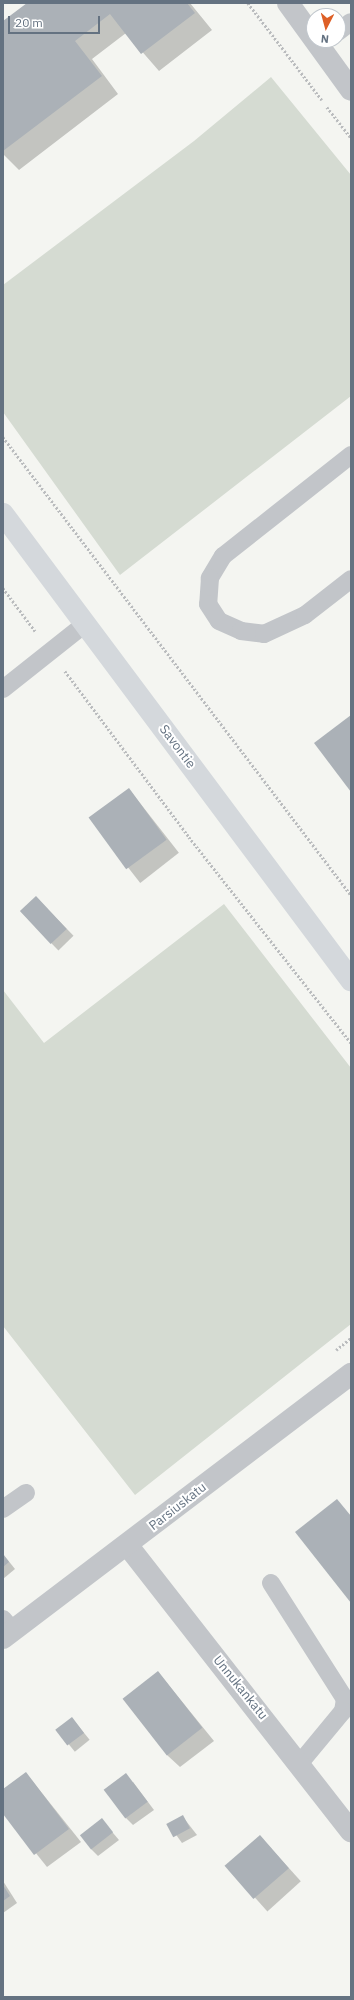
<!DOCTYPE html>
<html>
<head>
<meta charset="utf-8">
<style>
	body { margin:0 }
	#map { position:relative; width:354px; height:2000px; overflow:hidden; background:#f4f5f1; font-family:"IBM Plex Sans",sans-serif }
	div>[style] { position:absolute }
	.green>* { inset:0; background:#d5dbd2 }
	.shadow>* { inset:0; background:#0003; transform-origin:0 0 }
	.building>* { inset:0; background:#abb1b7; transform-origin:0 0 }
	.path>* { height:2.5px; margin-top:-1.25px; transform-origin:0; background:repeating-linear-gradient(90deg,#babcbe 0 2px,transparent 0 4px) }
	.lane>* { height:18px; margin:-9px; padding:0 9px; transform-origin:9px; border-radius:9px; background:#c2c5c9 }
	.street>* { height:22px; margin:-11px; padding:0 11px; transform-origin:11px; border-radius:11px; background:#c2c5c9 }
	.secondary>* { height:22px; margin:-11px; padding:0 11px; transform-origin:11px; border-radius:11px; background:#d4d8dc }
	span { translate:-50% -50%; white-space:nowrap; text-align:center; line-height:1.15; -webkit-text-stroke:4px #fff; paint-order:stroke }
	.street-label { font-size:13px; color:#647281 }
	.frame { position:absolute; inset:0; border:4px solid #647281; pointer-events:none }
	.north { position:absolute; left:306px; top:8px; width:40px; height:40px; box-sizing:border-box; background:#fff; border:1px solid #c1c7cd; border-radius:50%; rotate:186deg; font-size:11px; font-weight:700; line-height:16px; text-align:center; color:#647281 }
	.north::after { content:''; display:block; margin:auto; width:14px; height:18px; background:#de6027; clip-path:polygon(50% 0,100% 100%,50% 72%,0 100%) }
	.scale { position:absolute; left:8px; top:16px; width:92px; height:18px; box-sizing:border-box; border:2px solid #647281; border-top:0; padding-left:5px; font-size:12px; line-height:14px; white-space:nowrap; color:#647281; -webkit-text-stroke:3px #fff; paint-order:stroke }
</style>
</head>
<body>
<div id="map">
	<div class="green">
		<i style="clip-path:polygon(271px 77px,351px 175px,351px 396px,120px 575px,3px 412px,3px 285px,194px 141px)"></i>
		<i style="clip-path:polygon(224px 904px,351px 1068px,351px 1324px,135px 1495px,3px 1326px,3px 990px,44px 1043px)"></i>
	</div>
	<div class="shadow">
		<i style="clip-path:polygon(28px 3px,190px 3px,212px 30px,159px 71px,126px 33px,92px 59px,118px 94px,19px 170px,3px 154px,3px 22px)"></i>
		<i style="left:129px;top:789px;width:81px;height:49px;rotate:52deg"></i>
		<i style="left:36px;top:897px;width:54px;height:21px;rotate:46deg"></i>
		<i style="clip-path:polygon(3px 1554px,15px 1569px,3px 1579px)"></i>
		<i style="clip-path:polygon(158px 1672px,214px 1741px,180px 1767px,167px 1755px)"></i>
		<i style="left:72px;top:1718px;width:28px;height:19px;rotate:51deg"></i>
		<i style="clip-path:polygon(26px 1773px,81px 1842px,47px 1867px,3px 1812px,3px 1790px)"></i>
		<i style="clip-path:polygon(133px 1782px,154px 1810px,133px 1825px,126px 1818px)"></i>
		<i style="clip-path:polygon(183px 1817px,197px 1835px,182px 1843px,169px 1825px)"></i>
		<i style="clip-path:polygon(102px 1820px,119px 1840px,98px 1856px,91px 1849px)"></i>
		<i style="left:260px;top:1836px;width:61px;height:45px;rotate:48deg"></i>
		<i style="clip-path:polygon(3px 1881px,17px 1903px,3px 1913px)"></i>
	</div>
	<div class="building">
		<i style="clip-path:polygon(27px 3px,187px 3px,195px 13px,141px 54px,110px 14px,75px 41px,102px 76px,3px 151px,3px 21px)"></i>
		<i style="clip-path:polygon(351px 715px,351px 792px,314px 743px)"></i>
		<i style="left:129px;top:788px;width:64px;height:50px;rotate:54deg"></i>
		<i style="left:36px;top:896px;width:45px;height:22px;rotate:47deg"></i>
		<i style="clip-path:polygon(337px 1499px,351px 1516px,351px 1603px,295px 1532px)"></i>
		<i style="clip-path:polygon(3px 1554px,9px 1562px,3px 1567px)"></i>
		<i style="left:158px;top:1671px;width:72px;height:45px;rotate:52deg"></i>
		<i style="left:72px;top:1717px;width:20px;height:21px;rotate:53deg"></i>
		<i style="clip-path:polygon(26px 1772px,69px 1829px,34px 1855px,3px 1814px,3px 1789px)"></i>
		<i style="left:126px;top:1773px;width:36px;height:28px;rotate:53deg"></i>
		<i style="left:183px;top:1815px;width:15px;height:19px;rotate:62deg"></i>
		<i style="left:102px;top:1818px;width:18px;height:28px;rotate:52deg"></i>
		<i style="left:260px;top:1835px;width:44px;height:47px;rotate:49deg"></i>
		<i style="clip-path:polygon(3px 1885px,10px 1896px,3px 1901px)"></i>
	</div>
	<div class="path">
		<i style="left:248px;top:3px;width:122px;rotate:52.7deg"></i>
		<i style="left:327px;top:107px;width:39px;rotate:52deg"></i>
		<i style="left:3px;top:437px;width:575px;rotate:52.77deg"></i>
		<i style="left:3px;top:588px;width:54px;rotate:53.3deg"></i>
		<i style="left:65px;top:671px;width:207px;rotate:53.2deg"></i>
		<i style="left:189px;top:837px;width:262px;rotate:51.8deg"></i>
		<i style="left:336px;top:1350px;width:19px;rotate:-39deg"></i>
	</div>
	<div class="lane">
		<i style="left:338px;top:32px;width:16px;rotate:-38deg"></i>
		<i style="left:351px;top:455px;width:163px;rotate:141.7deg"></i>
		<i style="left:223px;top:556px;width:26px;rotate:121deg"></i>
		<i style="left:210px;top:578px;width:26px;rotate:94deg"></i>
		<i style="left:208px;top:604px;width:20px;rotate:57deg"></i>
		<i style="left:219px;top:621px;width:24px;rotate:24deg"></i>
		<i style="left:241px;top:631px;width:23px;rotate:7deg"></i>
		<i style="left:264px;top:634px;width:45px;rotate:-24.9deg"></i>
		<i style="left:305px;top:615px;width:58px;rotate:-38deg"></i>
		<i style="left:3px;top:689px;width:105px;rotate:-38.4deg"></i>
		<i style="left:3px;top:1509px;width:28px;rotate:-35deg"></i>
		<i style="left:271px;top:1583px;width:138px;rotate:57.5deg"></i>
		<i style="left:345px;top:1699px;width:12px;rotate:99deg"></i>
		<i style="left:343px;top:1711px;width:67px;rotate:129.6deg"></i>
		<i style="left:3px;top:1619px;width:16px;rotate:50deg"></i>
	</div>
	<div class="street">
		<i style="left:288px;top:3px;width:107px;rotate:54.1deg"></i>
		<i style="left:128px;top:1546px;width:362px;rotate:52deg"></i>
		<i style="left:3px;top:1638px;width:437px;rotate:-37.2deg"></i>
	</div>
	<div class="secondary">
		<i style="left:3px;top:514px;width:582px;rotate:53.25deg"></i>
	</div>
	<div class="street-label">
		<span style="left:177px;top:747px;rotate:53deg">Savontie</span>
		<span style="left:178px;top:1507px;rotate:-38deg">Parsiuskatu</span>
		<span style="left:240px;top:1688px;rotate:51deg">Unnukankatu</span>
	</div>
	<div class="frame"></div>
	<div class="north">N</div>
	<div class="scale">20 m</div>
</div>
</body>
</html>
